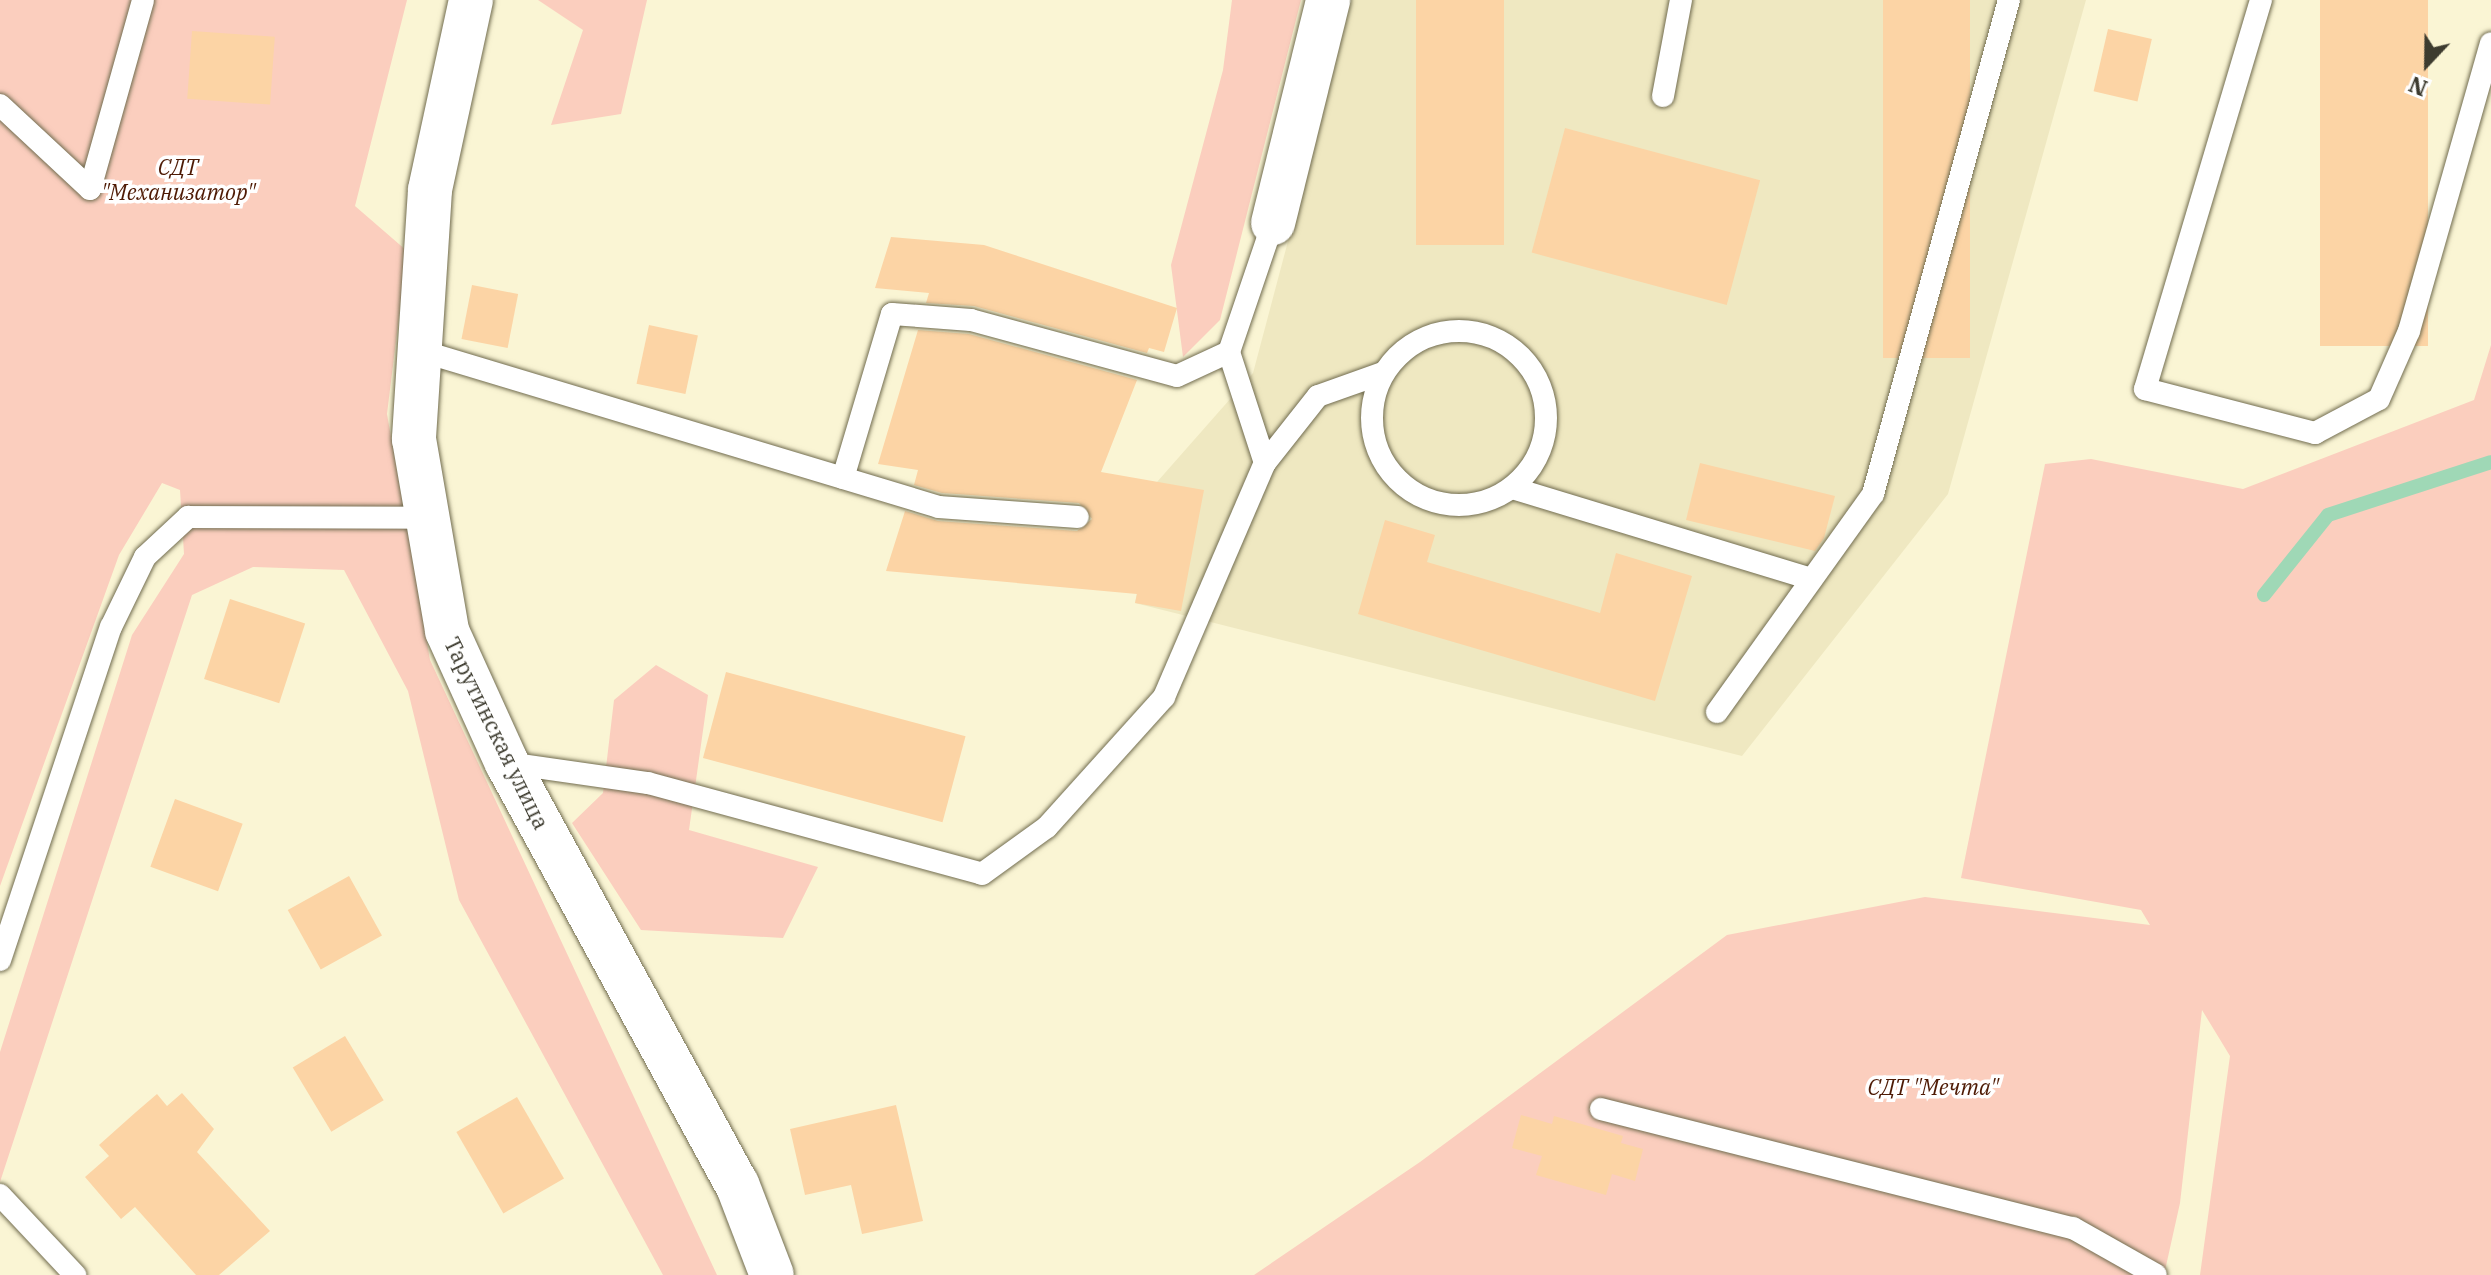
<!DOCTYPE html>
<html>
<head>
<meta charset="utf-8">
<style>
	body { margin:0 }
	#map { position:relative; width:2491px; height:1275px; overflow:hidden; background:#faf5d4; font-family:"IBM Plex Serif",serif }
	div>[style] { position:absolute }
	.built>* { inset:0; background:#efe8c1 }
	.green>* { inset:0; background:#fbcebe }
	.stream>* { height:14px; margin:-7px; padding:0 7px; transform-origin:7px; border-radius:7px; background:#9fd8b6 }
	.building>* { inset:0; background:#fcd4a5; transform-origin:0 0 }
	.roads { filter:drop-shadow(0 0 2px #716c4f) drop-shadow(0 0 2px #716c4f) }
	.lane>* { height:22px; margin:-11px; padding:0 11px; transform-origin:11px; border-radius:11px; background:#fff }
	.lane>.ring { margin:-11px; padding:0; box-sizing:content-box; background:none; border:22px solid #fff; border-radius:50% }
	.street>* { height:44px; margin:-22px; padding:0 22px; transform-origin:22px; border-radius:22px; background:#fff }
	span { translate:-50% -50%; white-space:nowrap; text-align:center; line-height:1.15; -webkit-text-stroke:7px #fff; paint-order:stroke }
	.park-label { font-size:22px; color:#4e1a04; font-style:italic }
	.street-label { font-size:22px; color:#3d3b2f }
	.north { position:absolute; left:2387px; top:24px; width:80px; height:80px; -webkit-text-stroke:6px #fff; paint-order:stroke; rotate:202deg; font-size:22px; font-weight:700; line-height:32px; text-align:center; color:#3d3b2f }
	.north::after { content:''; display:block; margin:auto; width:28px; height:36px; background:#3d3b2f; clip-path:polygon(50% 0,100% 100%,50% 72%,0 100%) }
</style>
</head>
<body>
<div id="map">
	<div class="built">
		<i style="clip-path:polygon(1352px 0,2086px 0,1948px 494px,1742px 756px,1135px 603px,1157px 482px,1253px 373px)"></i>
	</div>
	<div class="green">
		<i style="clip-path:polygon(0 0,407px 0,355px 206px,407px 251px,387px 414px,430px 660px,717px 1275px,663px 1275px,459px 900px,408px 691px,344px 570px,253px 567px,192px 595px,0 1182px,0 1052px,132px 635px,184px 554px,180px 490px,162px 483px,119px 555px,0 886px)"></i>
		<i style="clip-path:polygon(538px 0,647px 0,621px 114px,551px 125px,583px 30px)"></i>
		<i style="clip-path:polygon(1232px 0,1301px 0,1220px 320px,1183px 357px,1171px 265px,1223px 70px)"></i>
		<i style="clip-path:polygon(2491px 345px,2491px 1275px,2200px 1275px,2230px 1056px,2202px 1010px,2180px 1203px,2164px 1275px,1254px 1275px,1420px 1162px,1727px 935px,1925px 897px,2150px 925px,2141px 910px,1961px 878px,2045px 464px,2091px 459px,2243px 489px,2474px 400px)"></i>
		<i style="clip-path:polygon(656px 665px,708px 695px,689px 830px,818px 867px,783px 938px,641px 930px,572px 823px,603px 793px,614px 700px)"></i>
	</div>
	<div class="stream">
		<i style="left:2264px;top:595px;width:102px;rotate:-51.3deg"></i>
		<i style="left:2328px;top:515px;width:171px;rotate:-18deg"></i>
	</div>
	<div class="building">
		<i style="left:1416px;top:0;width:88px;height:245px"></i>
		<i style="left:1883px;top:0;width:87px;height:358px"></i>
		<i style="left:2320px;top:0;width:108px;height:346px"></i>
		<i style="left:2108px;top:29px;width:45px;height:64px;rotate:13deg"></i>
		<i style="left:192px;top:31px;width:83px;height:68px;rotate:4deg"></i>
		<i style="left:1565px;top:128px;width:202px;height:129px;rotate:15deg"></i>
		<i style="clip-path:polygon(891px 237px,984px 245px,1177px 308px,1164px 352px,1149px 348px,1147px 353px,974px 306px,926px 303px,929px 293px,875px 288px)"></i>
		<i style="left:472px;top:285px;width:47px;height:55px;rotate:11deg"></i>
		<i style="left:649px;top:325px;width:50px;height:60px;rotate:12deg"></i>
		<i style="clip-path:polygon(918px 330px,969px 334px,1137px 380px,1101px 472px,1204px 490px,1181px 611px,1135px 603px,1137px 594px,886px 571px,905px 511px,938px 521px,1077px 531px,1092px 519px,1079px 503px,942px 493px,914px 485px,918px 470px,878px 464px)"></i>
		<i style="clip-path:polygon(1700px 463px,1835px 496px,1824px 538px,1815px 551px,1686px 520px)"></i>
		<i style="clip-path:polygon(1385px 520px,1435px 535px,1427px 562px,1600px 613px,1616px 553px,1692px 576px,1655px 701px,1358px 614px)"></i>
		<i style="left:230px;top:599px;width:79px;height:84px;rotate:18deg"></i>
		<i style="left:726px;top:672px;width:248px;height:89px;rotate:15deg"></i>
		<i style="left:175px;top:799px;width:72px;height:72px;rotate:20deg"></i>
		<i style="left:349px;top:876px;width:68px;height:70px;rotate:61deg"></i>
		<i style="left:345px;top:1036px;width:75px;height:61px;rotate:59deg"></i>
		<i style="clip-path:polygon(182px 1093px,214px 1129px,197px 1152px,270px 1231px,219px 1275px,196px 1275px,135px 1207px,121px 1219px,85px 1177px,109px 1156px,99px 1145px,136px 1112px,157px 1094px,167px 1106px)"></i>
		<i style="left:517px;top:1097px;width:94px;height:70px;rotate:60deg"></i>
		<i style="clip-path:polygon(896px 1105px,923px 1221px,862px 1234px,851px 1185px,805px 1195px,790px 1129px)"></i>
		<i style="clip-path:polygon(1521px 1115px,1552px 1124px,1554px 1116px,1623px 1136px,1621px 1143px,1643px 1149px,1635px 1181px,1612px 1174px,1606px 1195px,1536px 1175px,1542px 1156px,1512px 1148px)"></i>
	</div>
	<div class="roads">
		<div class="lane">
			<i style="left:2261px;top:0;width:406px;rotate:106.6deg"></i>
			<i style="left:2145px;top:389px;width:176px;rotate:14.5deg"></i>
			<i style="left:2315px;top:433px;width:72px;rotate:-28deg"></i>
			<i style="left:2379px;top:399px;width:74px;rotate:-66.2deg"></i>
			<i style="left:2409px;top:331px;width:299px;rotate:-74.1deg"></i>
			<i style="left:1663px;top:96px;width:98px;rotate:-79.4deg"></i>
			<i style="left:0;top:105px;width:123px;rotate:43deg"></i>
			<i style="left:90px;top:189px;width:196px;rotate:-74.3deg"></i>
			<i class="ring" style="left:1372px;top:331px;width:152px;height:152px"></i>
			<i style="left:418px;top:350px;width:544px;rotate:16.77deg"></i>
			<i style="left:939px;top:507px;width:139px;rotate:4.1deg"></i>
			<i style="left:1265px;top:463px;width:117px;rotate:-108deg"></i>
			<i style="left:1229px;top:352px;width:136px;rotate:-71.2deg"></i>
			<i style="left:843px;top:478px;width:171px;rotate:-73.4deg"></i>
			<i style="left:892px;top:314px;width:79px;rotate:4.3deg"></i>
			<i style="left:971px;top:320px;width:213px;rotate:15.2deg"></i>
			<i style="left:1177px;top:376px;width:57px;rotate:-24.8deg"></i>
			<i style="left:1512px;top:488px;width:313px;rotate:16.9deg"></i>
			<i style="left:1717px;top:712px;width:268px;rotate:-54.4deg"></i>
			<i style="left:1873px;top:494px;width:512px;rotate:-74.61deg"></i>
			<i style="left:507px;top:763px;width:142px;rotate:8.1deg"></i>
			<i style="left:648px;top:783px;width:346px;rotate:15.2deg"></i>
			<i style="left:982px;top:874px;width:80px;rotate:-35.9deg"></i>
			<i style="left:1047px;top:827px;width:175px;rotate:-48deg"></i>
			<i style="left:1164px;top:697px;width:255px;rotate:-66.7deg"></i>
			<i style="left:1265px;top:463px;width:85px;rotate:-51.7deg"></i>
			<i style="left:1318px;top:396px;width:69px;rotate:-19.5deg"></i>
			<i style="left:0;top:960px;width:351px;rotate:-71.6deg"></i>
			<i style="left:111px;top:627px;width:78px;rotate:-64.1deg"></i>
			<i style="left:145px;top:557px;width:59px;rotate:-42.9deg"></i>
			<i style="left:188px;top:517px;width:237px;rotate:0.2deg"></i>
			<i style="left:1601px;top:1109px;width:487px;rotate:14.2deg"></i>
			<i style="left:2073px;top:1228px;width:95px;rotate:29.5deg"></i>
			<i style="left:0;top:1195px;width:110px;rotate:46.8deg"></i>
		</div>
		<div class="street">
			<i style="left:471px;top:0;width:194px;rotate:102.2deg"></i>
			<i style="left:430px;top:190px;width:250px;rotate:93.7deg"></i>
			<i style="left:414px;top:439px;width:195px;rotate:80.2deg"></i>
			<i style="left:447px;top:631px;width:145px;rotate:65.6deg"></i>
			<i style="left:507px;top:763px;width:480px;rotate:61.4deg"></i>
			<i style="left:737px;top:1184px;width:97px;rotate:69deg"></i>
			<i style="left:1273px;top:223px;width:230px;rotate:-76.1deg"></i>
		</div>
	</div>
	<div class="park-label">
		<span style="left:178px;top:179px">СДТ<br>"Механизатор"</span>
		<span style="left:1933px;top:1087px">СДТ "Мечта"</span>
	</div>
	<div class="street-label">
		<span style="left:497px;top:733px;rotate:64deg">Тарутинская улица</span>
	</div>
	<div class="north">N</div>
</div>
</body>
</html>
